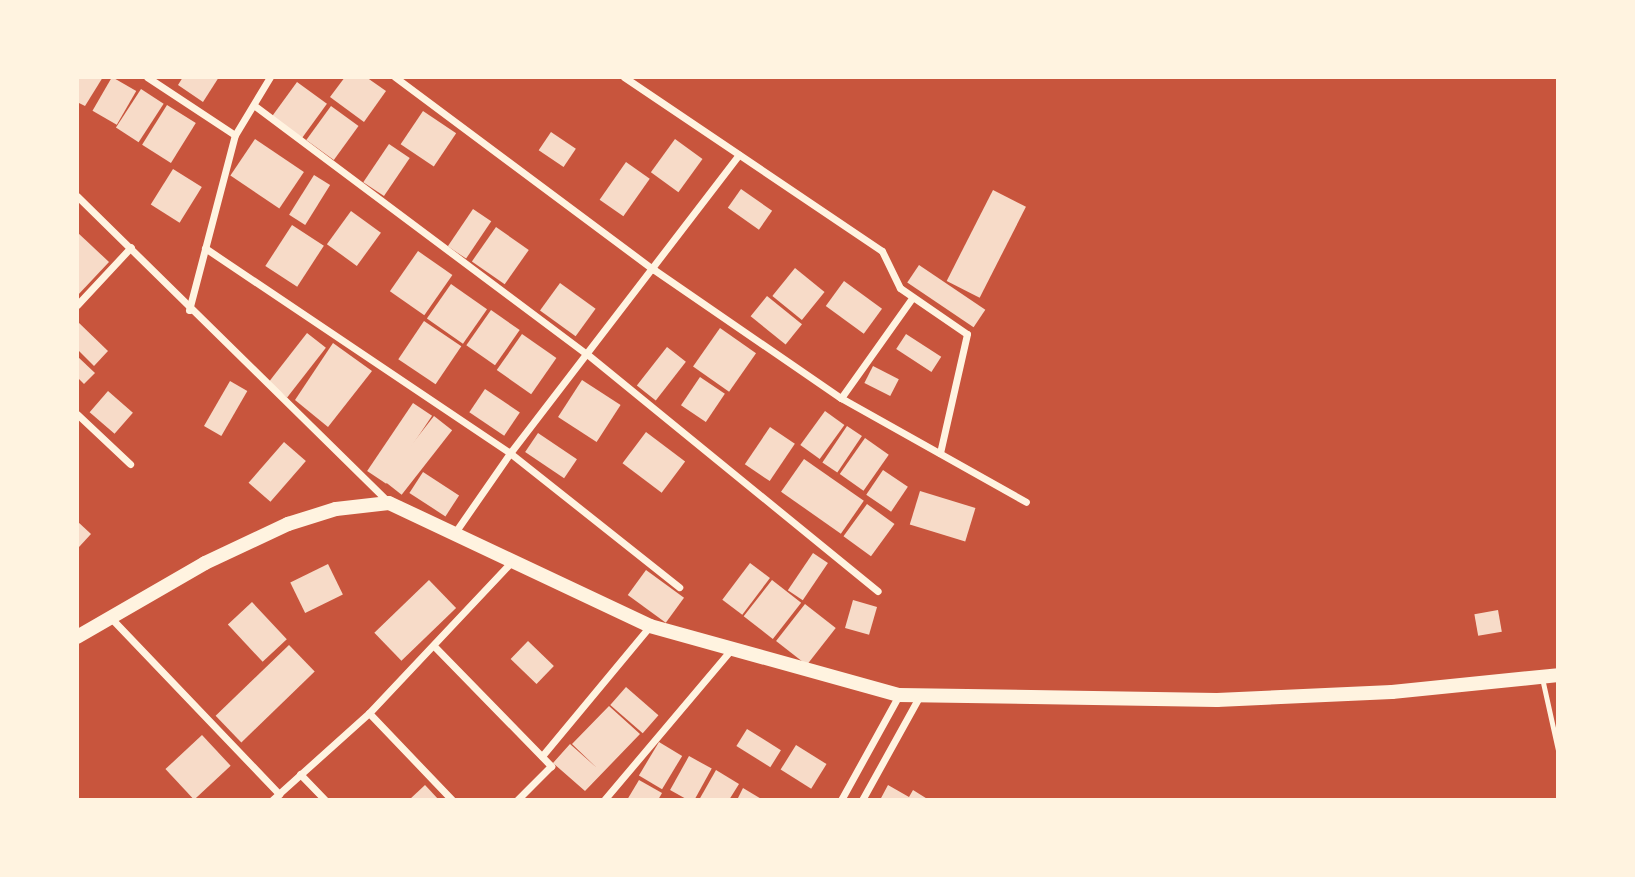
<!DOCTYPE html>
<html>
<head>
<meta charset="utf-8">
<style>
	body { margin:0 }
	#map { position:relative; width:1635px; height:877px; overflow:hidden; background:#c8553d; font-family:"DM Sans",sans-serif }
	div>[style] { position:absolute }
	.building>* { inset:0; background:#f7dbc8; transform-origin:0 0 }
	.service>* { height:5px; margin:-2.5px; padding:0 2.5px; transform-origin:2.5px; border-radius:2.5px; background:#fff3e0 }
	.minor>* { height:7px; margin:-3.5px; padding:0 3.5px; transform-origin:3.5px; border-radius:3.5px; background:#fff3e0 }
	.secondary>* { height:14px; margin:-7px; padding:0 7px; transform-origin:7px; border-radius:7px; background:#fff3e0 }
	span { translate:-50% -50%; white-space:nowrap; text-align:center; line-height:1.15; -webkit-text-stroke:5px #fff3e0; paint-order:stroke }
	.frame { position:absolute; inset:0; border:79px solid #fff3e0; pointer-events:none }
</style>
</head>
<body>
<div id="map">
	<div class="building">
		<i style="clip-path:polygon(77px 77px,103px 77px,85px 106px,77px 102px)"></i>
		<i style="left:112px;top:77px;width:28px;height:39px;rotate:30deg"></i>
		<i style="clip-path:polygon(183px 77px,219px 77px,203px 102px,178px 85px)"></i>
		<i style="clip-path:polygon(345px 77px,366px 77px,386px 91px,364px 122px,330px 97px)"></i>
		<i style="left:297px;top:82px;width:37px;height:43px;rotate:36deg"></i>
		<i style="left:141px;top:89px;width:27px;height:46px;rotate:33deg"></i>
		<i style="left:167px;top:105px;width:34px;height:47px;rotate:32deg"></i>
		<i style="left:331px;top:106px;width:34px;height:42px;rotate:36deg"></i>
		<i style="left:423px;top:111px;width:40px;height:40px;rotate:34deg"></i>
		<i style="left:551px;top:132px;width:30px;height:22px;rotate:34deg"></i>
		<i style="left:255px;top:139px;width:59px;height:44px;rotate:34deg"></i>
		<i style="left:675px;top:139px;width:34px;height:41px;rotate:36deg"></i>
		<i style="left:389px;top:144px;width:25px;height:46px;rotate:34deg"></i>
		<i style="left:626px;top:162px;width:29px;height:46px;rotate:35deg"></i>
		<i style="left:173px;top:169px;width:34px;height:42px;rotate:32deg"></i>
		<i style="left:314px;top:175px;width:19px;height:47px;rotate:32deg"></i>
		<i style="left:741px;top:189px;width:38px;height:23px;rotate:35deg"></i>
		<i style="left:993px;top:190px;width:37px;height:102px;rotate:27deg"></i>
		<i style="left:473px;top:209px;width:22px;height:45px;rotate:34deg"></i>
		<i style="left:351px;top:211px;width:37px;height:41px;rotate:36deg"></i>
		<i style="left:292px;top:225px;width:38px;height:49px;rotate:33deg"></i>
		<i style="left:496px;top:227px;width:40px;height:42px;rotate:35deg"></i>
		<i style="clip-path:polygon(77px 232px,109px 262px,77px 296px)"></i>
		<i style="left:418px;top:251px;width:42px;height:49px;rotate:35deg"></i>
		<i style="left:919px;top:265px;width:80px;height:21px;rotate:34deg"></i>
		<i style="left:795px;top:268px;width:38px;height:36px;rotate:39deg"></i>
		<i style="left:844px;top:281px;width:47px;height:31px;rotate:36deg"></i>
		<i style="left:560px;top:283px;width:44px;height:34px;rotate:36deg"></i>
		<i style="left:451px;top:284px;width:44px;height:42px;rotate:35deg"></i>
		<i style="left:767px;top:296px;width:45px;height:26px;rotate:39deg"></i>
		<i style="left:491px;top:310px;width:35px;height:43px;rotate:35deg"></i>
		<i style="clip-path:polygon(77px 321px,108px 351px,94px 366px,77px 349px)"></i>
		<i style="left:424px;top:321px;width:45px;height:46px;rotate:34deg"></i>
		<i style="left:720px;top:328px;width:44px;height:47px;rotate:35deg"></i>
		<i style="left:307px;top:333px;width:24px;height:63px;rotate:38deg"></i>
		<i style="left:522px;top:334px;width:42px;height:44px;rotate:35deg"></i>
		<i style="left:906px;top:334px;width:42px;height:18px;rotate:33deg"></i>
		<i style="clip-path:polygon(333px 343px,372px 371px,328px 427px,295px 400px)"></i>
		<i style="left:667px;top:347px;width:24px;height:49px;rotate:38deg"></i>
		<i style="clip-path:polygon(77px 356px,95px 373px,84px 384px,77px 377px)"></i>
		<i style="left:873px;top:366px;width:29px;height:19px;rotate:27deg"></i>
		<i style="left:700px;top:377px;width:30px;height:34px;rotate:34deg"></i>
		<i style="left:582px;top:380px;width:46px;height:44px;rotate:33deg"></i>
		<i style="left:230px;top:381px;width:20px;height:52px;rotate:30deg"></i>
		<i style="left:485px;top:389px;width:42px;height:28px;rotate:34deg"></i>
		<i style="left:108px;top:391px;width:33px;height:28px;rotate:41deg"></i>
		<i style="left:413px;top:403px;width:23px;height:82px;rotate:34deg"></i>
		<i style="left:825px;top:411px;width:24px;height:42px;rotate:36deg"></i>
		<i style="left:434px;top:416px;width:23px;height:82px;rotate:38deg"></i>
		<i style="left:847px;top:426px;width:18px;height:44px;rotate:34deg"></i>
		<i style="left:770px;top:427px;width:30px;height:45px;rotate:34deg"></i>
		<i style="left:646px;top:432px;width:49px;height:39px;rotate:37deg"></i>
		<i style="left:538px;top:433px;width:47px;height:23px;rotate:34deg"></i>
		<i style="left:865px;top:438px;width:29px;height:44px;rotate:35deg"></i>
		<i style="left:284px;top:442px;width:29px;height:54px;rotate:41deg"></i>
		<i style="left:804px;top:459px;width:73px;height:40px;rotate:35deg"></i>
		<i style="left:883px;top:470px;width:30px;height:30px;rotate:34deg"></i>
		<i style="left:423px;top:472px;width:43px;height:25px;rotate:33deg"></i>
		<i style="left:920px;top:491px;width:58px;height:35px;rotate:17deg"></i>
		<i style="left:867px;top:504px;width:34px;height:40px;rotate:36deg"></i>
		<i style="clip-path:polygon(77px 521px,91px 534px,79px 547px,77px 545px)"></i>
		<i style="left:813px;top:553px;width:18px;height:45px;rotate:34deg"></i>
		<i style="left:750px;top:563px;width:25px;height:46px;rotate:37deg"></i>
		<i style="left:328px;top:564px;width:34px;height:42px;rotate:64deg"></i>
		<i style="left:646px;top:570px;width:47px;height:31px;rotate:36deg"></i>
		<i style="left:429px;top:580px;width:39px;height:76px;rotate:46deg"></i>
		<i style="left:772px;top:580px;width:37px;height:46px;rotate:38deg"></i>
		<i style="left:853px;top:600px;width:25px;height:29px;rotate:16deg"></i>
		<i style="left:252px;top:602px;width:51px;height:33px;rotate:47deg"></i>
		<i style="left:805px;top:604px;width:39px;height:47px;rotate:38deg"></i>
		<i style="left:1498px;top:610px;width:22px;height:24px;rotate:80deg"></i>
		<i style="left:528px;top:641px;width:36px;height:25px;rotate:44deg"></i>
		<i style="left:289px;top:645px;width:37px;height:102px;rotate:46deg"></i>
		<i style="left:626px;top:687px;width:43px;height:24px;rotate:41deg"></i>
		<i style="clip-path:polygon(609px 706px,640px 734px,585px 791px,553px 763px,570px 744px,597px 768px,572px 744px)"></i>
		<i style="left:747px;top:729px;width:40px;height:20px;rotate:32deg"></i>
		<i style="left:202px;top:735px;width:42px;height:50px;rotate:47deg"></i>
		<i style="left:659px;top:742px;width:27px;height:39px;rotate:31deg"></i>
		<i style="left:796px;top:745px;width:36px;height:29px;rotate:32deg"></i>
		<i style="left:689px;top:756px;width:26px;height:39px;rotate:29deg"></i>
		<i style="clip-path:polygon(716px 770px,739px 784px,729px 800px,699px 800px)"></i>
		<i style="clip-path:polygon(639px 780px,662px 793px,658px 800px,627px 800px)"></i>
		<i style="clip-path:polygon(425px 785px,439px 800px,409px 800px)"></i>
		<i style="clip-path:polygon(888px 785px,909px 797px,913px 790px,929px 800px,880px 800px)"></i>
		<i style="clip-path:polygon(743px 788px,763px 800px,737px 800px)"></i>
	</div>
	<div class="service">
		<i style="left:1542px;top:678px;width:74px;rotate:77.5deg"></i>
	</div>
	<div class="minor">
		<i style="left:147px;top:77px;width:105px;rotate:33.4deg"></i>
		<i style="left:395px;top:77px;width:322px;rotate:36.7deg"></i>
		<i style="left:653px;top:269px;width:228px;rotate:34.5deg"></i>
		<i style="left:841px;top:398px;width:212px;rotate:29.3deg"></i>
		<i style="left:624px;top:77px;width:311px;rotate:34deg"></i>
		<i style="left:882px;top:251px;width:41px;rotate:64.1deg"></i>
		<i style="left:900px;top:288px;width:81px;rotate:34.5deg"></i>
		<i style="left:967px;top:334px;width:122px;rotate:102.8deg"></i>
		<i style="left:255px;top:106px;width:414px;rotate:36.8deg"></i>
		<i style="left:587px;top:354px;width:375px;rotate:39.2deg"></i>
		<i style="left:77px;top:196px;width:438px;rotate:44.5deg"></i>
		<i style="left:205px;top:248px;width:367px;rotate:33.9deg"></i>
		<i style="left:510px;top:453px;width:216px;rotate:38.4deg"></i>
		<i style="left:77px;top:305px;width:79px;rotate:-47deg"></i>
		<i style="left:189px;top:310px;width:181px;rotate:-75.3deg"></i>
		<i style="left:235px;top:135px;width:68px;rotate:-58.9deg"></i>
		<i style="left:841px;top:398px;width:123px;rotate:-54.6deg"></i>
		<i style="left:77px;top:414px;width:73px;rotate:43.3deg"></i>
		<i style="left:456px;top:531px;width:95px;rotate:-55.3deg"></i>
		<i style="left:510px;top:453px;width:376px;rotate:-52.5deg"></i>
		<i style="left:110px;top:617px;width:245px;rotate:46.3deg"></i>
		<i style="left:434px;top:646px;width:168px;rotate:45.7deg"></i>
		<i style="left:551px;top:766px;width:48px;rotate:135deg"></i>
		<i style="left:369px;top:713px;width:120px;rotate:46.3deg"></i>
		<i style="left:542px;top:756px;width:169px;rotate:-50.3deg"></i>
		<i style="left:300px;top:774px;width:36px;rotate:46deg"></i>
		<i style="left:272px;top:800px;width:130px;rotate:-41.9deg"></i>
		<i style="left:369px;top:713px;width:209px;rotate:-46.7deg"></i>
		<i style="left:604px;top:800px;width:195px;rotate:-49.8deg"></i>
		<i style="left:841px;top:800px;width:120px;rotate:-61.1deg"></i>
		<i style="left:862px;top:800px;width:118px;rotate:-61deg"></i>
	</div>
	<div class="secondary">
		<i style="left:77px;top:637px;width:148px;rotate:-30deg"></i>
		<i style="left:205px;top:563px;width:92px;rotate:-25.2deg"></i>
		<i style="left:288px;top:524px;width:50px;rotate:-17.4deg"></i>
		<i style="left:336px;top:509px;width:53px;rotate:-6.5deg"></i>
		<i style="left:389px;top:503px;width:289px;rotate:25.2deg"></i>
		<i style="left:650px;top:626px;width:258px;rotate:15.5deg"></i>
		<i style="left:899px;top:695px;width:318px;rotate:0.9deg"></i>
		<i style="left:1217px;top:700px;width:175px;rotate:-2.6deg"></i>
		<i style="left:1392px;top:692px;width:167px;rotate:-5.8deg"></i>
	</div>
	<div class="frame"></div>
</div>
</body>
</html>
